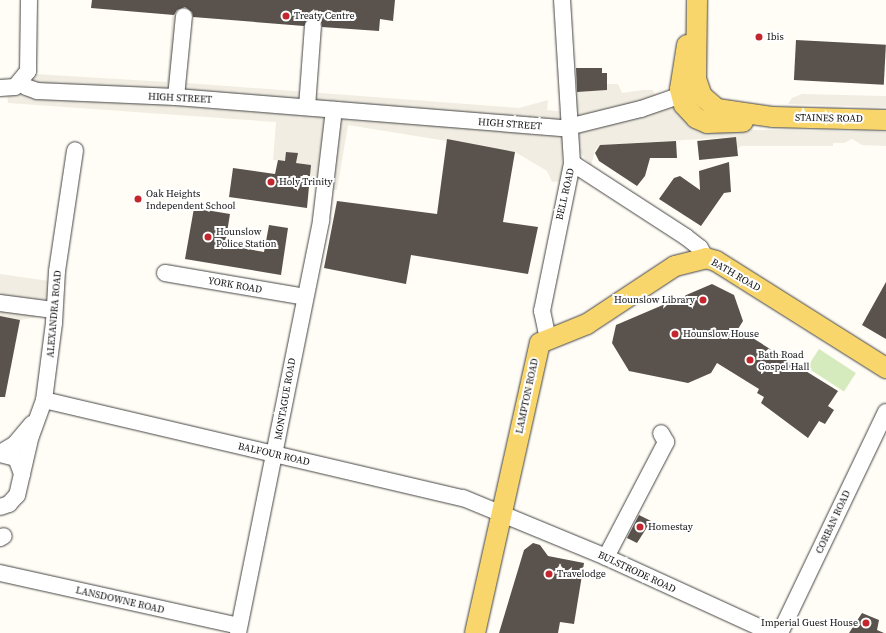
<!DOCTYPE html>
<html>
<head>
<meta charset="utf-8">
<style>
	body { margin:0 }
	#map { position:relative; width:886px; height:633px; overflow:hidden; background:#fffdf5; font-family:"Source Serif 4",serif }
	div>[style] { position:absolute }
	.green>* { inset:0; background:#d5ebbd; transform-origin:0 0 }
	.plaza>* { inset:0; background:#f1ede2 }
	.building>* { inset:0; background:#5a524d; transform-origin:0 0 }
	.roads { filter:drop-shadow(0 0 1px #444) drop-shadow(0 0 1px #444) }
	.minor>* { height:16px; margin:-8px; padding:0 8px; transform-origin:8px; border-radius:8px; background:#fff }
	.major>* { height:20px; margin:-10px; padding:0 10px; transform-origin:10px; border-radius:10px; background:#f9d66b }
	.dots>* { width:11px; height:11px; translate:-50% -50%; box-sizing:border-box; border:2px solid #fff; border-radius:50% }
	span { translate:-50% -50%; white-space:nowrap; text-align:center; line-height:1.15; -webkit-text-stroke:4px #fff; paint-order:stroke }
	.poi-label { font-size:10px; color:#111 }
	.left { translate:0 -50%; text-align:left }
	.right { translate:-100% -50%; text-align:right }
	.street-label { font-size:10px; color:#111 }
</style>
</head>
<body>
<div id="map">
	<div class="green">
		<i style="left:819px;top:349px;width:44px;height:22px;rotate:33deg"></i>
	</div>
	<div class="plaza">
		<i style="clip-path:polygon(172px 15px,190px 17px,186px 83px,519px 108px,548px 100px,547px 110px,564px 112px,562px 181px,552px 182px,547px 171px,515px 152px,348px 125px,337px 190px,326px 189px,310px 186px,311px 165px,296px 163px,297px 153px,287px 152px,285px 161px,273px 160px,276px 122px,8px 103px,7px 93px,26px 87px,35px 74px,167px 82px)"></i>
		<i style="clip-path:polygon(607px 84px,618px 84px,622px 93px,643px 90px,653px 90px,654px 94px,673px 92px,711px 129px,886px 132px,886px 146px,862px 145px,852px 139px,844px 143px,833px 143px,833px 146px,741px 146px,737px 149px,736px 137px,600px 145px,595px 150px,591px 166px,576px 147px,574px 92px,607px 90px)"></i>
		<i style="clip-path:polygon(802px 94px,886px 96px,886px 107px,788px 104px,792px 98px)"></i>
		<i style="clip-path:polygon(0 274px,56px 282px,54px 314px,20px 320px,0 316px)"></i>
	</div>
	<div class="building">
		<i style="clip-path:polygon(92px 0,395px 0,393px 21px,380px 19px,379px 31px,322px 27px,321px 22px,314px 17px,309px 18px,304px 26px,193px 17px,192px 12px,185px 7px,177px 10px,174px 15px,91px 8px)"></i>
		<i style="left:796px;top:40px;width:90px;height:40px;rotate:3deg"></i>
		<i style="clip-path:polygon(576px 68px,602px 68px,602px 73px,607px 73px,607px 90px,577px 92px)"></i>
		<i style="left:736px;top:137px;width:19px;height:39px;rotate:84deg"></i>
		<i style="clip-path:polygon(447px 139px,515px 152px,503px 222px,538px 227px,528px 274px,411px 255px,406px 284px,324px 268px,337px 201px,437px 214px)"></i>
		<i style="clip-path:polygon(676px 141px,677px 158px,650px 158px,645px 176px,637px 186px,599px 161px,595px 153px,600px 145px)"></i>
		<i style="clip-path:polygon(286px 152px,298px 153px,296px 163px,311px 165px,307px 208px,229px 197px,233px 168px,275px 174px,278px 160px,285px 161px)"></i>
		<i style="clip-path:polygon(729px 162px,731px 192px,724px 193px,701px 226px,659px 199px,674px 178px,680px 176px,700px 190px,699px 171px)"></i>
		<i style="clip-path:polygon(194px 208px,230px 214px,225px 245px,264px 252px,269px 225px,288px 228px,281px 275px,185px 259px)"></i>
		<i style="clip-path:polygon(886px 282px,886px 339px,862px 325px)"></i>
		<i style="clip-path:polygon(712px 284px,734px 295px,743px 321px,738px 329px,838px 391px,828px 406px,834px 410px,825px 424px,819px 421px,808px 438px,761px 403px,764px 397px,757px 393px,759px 389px,717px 363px,711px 373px,688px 383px,629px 371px,612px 343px,616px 325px)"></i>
		<i style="clip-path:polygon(0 316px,20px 320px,5px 397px,0 397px)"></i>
		<i style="clip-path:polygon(639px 515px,651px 521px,637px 543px,627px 538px)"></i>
		<i style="clip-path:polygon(533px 543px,540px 545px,548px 556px,584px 563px,574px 624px,560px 622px,558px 633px,499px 633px,524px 550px)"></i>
		<i style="clip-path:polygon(862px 613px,879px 620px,877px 630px,884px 633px,849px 633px)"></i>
	</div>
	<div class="roads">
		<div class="minor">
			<i style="left:26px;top:87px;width:12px;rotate:20deg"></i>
			<i style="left:37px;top:91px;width:139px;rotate:2.5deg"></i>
			<i style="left:176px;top:97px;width:389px;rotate:4.6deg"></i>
			<i style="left:564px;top:128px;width:79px;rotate:-13.9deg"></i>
			<i style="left:641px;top:109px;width:34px;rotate:-19deg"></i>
			<i style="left:0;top:88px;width:15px;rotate:-4deg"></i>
			<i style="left:15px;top:87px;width:21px;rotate:-51deg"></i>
			<i style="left:28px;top:71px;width:71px;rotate:-89.2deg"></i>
			<i style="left:176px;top:97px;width:81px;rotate:-84.4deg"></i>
			<i style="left:307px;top:107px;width:81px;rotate:-85.8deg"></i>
			<i style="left:572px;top:163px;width:136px;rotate:33deg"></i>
			<i style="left:686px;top:237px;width:18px;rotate:38deg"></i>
			<i style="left:700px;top:248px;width:12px;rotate:59deg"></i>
			<i style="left:165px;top:273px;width:142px;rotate:9.7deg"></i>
			<i style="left:0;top:303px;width:54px;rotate:7.4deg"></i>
			<i style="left:548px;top:339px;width:29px;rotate:-102deg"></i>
			<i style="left:542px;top:311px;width:151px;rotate:-78.5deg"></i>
			<i style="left:572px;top:163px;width:163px;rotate:-93.5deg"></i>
			<i style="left:44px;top:400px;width:430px;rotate:13.2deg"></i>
			<i style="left:463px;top:498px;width:155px;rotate:22.4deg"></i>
			<i style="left:606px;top:557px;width:183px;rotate:24.6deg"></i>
			<i style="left:0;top:453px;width:17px;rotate:-31deg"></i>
			<i style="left:15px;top:444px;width:26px;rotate:-50deg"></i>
			<i style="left:0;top:454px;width:16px;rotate:14deg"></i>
			<i style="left:16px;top:458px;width:17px;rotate:69deg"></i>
			<i style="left:22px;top:474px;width:22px;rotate:103deg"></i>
			<i style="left:17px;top:495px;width:12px;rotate:132deg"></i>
			<i style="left:9px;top:504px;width:9px;rotate:162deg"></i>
			<i style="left:22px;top:474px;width:39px;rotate:-77deg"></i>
			<i style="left:31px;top:436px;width:38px;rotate:-70deg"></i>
			<i style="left:44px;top:400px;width:78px;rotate:-82.6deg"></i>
			<i style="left:54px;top:323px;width:52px;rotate:-86.7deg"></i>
			<i style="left:57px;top:271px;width:122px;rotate:-81.5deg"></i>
			<i style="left:0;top:538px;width:4px;rotate:-27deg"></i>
			<i style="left:606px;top:557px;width:130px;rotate:-62.4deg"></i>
			<i style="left:666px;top:442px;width:10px;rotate:-119deg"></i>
			<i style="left:0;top:573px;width:245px;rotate:12.5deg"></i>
			<i style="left:238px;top:633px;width:421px;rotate:-78.6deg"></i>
			<i style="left:321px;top:220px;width:111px;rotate:-83.3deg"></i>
			<i style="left:780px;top:633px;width:245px;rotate:-64.4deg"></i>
		</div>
		<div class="major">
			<i style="left:697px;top:0;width:79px;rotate:90.7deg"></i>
			<i style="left:696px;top:79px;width:18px;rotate:71deg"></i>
			<i style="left:702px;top:96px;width:20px;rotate:41deg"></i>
			<i style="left:717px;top:109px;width:57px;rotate:8.1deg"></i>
			<i style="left:773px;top:117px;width:113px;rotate:1.5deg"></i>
			<i style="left:687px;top:45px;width:45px;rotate:99deg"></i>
			<i style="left:680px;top:89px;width:16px;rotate:76deg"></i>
			<i style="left:684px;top:105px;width:18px;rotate:47deg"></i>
			<i style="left:696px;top:118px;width:12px;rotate:24deg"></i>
			<i style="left:707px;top:123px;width:36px;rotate:-2deg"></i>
			<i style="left:475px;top:633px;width:297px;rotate:-77.4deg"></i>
			<i style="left:540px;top:343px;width:51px;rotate:-22deg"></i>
			<i style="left:587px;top:324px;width:105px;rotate:-33.4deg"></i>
			<i style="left:675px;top:266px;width:32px;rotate:-14deg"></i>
			<i style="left:706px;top:258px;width:10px;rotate:17deg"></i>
			<i style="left:716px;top:261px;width:201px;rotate:32.2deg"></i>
		</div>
	</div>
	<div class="dots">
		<i style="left:286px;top:16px;background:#c4262e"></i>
		<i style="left:759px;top:37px;background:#c4262e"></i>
		<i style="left:271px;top:182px;background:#c4262e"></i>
		<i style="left:138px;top:199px;background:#c4262e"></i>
		<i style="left:208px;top:237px;background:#c4262e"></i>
		<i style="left:703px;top:300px;background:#c4262e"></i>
		<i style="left:675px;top:334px;background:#c4262e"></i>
		<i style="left:750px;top:360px;background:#c4262e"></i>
		<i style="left:640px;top:527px;background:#c4262e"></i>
		<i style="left:549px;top:574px;background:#c4262e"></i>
		<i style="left:866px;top:623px;background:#c4262e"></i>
	</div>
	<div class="poi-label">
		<span class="left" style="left:294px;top:16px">Treaty Centre</span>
		<span class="left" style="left:767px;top:37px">Ibis</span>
		<span class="left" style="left:279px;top:182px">Holy Trinity</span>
		<span class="left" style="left:146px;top:199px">Oak Heights<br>Independent School</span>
		<span class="left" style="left:216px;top:237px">Hounslow<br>Police Station</span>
		<span class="right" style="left:695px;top:300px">Hounslow Library</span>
		<span class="left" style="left:683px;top:334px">Hounslow House</span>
		<span class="left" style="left:758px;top:360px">Bath Road<br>Gospel Hall</span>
		<span class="left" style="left:648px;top:527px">Homestay</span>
		<span class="left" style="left:557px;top:574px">Travelodge</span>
		<span class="right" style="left:858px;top:623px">Imperial Guest House</span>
	</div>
	<div class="street-label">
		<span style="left:180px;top:98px;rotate:3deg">HIGH STREET</span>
		<span style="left:829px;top:118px;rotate:1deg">STAINES ROAD</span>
		<span style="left:510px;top:124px;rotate:4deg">HIGH STREET</span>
		<span style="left:565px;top:194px;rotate:-77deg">BELL ROAD</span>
		<span style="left:736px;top:275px;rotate:30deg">BATH ROAD</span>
		<span style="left:235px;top:285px;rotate:10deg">YORK ROAD</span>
		<span style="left:54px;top:314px;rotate:-85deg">ALEXANDRA ROAD</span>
		<span style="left:527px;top:396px;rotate:-78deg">LAMPTON ROAD</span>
		<span style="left:285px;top:399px;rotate:-80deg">MONTAGUE ROAD</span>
		<span style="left:274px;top:454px;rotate:13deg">BALFOUR ROAD</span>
		<span style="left:833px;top:522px;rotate:-65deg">CORBAN ROAD</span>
		<span style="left:637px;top:572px;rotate:25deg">BULSTRODE ROAD</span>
		<span style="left:120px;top:600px;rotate:13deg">LANSDOWNE ROAD</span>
	</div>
</div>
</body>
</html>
